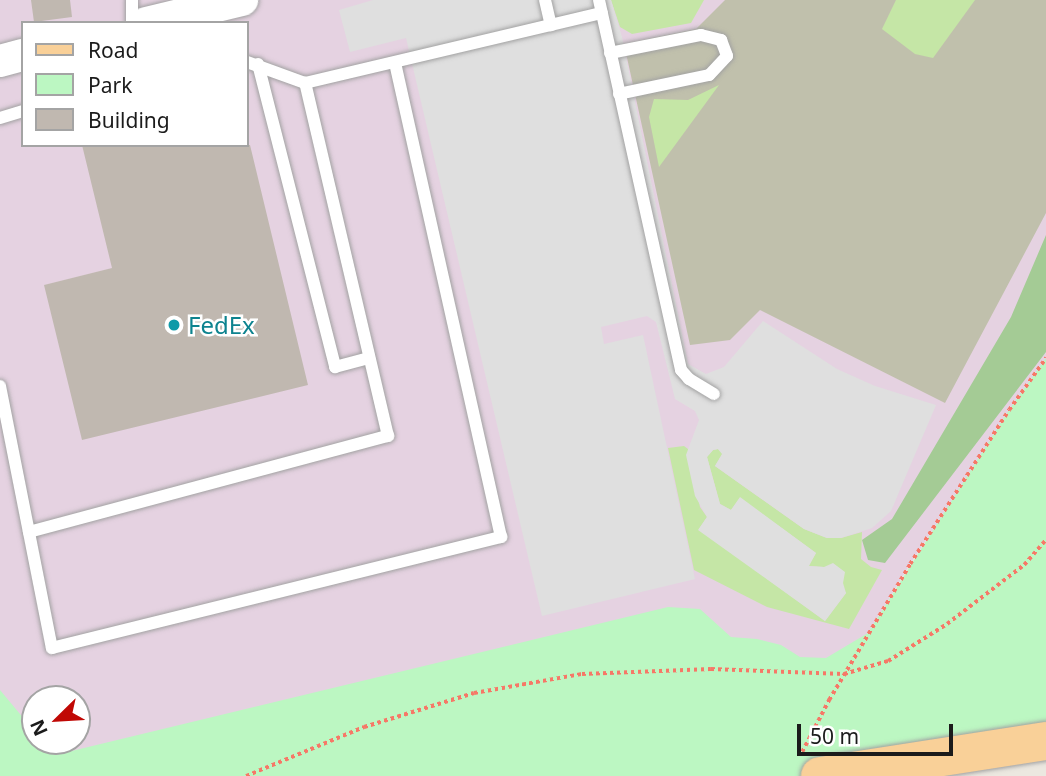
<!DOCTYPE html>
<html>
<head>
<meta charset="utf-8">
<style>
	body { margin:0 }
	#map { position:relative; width:1046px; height:776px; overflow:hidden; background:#ece8e0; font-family:"Noto Sans",sans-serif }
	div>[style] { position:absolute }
	.industrial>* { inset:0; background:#e5d2e1 }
	.construction>* { inset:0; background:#c0c0ac }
	.grass>* { inset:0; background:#c5e6a6 }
	.forest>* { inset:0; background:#a4cb95 }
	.park>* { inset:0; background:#bcf7c2 }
	.parking>* { inset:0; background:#dfdfdf }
	.building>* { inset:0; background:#c0b8b0 }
	.path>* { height:3.5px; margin-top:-1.75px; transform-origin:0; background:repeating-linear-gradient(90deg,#f67867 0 3.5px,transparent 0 7px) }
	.roads { filter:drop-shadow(0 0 2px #a2a2a2) drop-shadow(0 0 2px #a2a2a2) }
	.service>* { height:12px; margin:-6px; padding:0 6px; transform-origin:6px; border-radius:6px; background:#fff }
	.tertiary>* { height:32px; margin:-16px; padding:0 16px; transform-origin:16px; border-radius:16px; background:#fff }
	.primary>* { height:38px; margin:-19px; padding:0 19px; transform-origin:19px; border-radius:19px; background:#f9d098 }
	.dots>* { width:19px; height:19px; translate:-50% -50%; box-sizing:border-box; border:4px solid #fff; border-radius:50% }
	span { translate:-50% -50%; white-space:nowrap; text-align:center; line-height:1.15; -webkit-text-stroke:5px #fff; paint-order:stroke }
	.culture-label { font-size:24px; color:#0d838f }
	.left { translate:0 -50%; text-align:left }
	.legend { position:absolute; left:21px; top:21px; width:228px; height:126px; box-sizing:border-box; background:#fff; border:2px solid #a4a4a4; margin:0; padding:9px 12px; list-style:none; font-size:21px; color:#1b1b1b }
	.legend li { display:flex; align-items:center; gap:14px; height:35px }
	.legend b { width:35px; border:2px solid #a4a4a4 }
	.north { position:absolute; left:21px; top:685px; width:70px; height:70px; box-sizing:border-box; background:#fff; border:2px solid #a4a4a4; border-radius:50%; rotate:246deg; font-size:19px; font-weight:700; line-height:28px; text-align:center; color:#1b1b1b }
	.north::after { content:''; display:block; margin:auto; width:24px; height:32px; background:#c00805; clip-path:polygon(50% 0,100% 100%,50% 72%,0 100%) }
	.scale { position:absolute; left:797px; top:724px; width:156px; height:32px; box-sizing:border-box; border:4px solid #1b1b1b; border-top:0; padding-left:9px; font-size:21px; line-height:24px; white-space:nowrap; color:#1b1b1b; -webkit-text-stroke:5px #fff; paint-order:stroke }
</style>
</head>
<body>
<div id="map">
	<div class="industrial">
		<i style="clip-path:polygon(evenodd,0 0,1046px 0,1046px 364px,910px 564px,829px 700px,0 776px,0 0,23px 23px,247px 23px,247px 145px,23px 145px,23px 23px,0 0,35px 699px,77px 699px,77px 741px,35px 741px,35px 699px)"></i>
	</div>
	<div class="construction">
		<i style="clip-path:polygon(725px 0,1046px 0,1046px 213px,945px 403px,760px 310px,730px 340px,690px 345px,624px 44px,696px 29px)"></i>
	</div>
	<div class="grass">
		<i style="clip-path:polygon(611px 0,704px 0,691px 23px,632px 34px,620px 27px)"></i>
		<i style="clip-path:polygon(896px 0,975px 0,933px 58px,915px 54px,882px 29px)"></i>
		<i style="clip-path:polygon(719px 85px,659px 167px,649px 117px,654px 99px,688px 100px)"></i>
		<i style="clip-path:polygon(684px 446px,688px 449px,700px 507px,707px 517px,699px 529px,825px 621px,846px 593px,824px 567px,808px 566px,816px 553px,740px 498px,731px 510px,720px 504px,707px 457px,713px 450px,718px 449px,723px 453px,715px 466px,804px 529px,827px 538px,841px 538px,862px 532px,861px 559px,871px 567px,882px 570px,849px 629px,767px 607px,694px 570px,668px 448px)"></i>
	</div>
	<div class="forest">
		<i style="clip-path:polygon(1046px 235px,1046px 352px,885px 563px,868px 560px,862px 540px,892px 519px,1011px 317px)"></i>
	</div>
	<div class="park">
		<i style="clip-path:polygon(1046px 358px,1046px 741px,820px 776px,0 776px,0 690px,35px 732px,35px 741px,43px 741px,55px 755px,668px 607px,700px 609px,731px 637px,757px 639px,781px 645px,800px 657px,826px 658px,868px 633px,1009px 410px)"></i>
	</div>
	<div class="parking">
		<i style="clip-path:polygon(373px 0,611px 0,622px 37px,688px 364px,706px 374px,724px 367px,763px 321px,837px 369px,875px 386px,936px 405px,891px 511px,872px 528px,841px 538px,827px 538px,804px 529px,715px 466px,722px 454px,718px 449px,713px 450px,707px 457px,720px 504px,731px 510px,740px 497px,816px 553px,809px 566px,824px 567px,833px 563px,845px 572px,843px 583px,846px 593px,825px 621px,698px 530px,707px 517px,695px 496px,686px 455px,699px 420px,695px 411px,675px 399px,656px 322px,647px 316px,601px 327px,604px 344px,643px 335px,695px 579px,542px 616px,406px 38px,350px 52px,339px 10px)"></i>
	</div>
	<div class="building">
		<i style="clip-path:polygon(31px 0,70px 0,72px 17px,34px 22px)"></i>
		<i style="clip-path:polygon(82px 145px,250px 145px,308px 385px,82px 440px,44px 285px,112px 268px)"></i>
	</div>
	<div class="path">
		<i style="left:802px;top:752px;width:59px;rotate:-62.6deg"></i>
		<i style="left:829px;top:700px;width:158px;rotate:-59.2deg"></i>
		<i style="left:910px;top:564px;width:183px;rotate:-57.3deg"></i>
		<i style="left:1009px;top:410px;width:64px;rotate:-54.6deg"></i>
		<i style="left:246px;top:776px;width:128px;rotate:-22.6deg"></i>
		<i style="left:364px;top:727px;width:115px;rotate:-17.2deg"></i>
		<i style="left:474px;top:693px;width:110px;rotate:-10deg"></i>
		<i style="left:582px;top:674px;width:129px;rotate:-2.2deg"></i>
		<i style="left:711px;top:669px;width:133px;rotate:2.2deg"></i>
		<i style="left:844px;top:674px;width:46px;rotate:-16.5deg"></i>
		<i style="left:888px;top:661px;width:70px;rotate:-32.1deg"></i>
		<i style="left:947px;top:624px;width:97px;rotate:-37.5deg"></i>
		<i style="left:1024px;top:565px;width:33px;rotate:-49deg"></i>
	</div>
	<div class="roads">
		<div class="service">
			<i style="left:132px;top:0;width:23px;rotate:90deg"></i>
			<i style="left:545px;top:0;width:26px;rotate:77deg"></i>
			<i style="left:599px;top:0;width:379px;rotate:77.5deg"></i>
			<i style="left:681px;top:370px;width:12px;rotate:48deg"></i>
			<i style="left:689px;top:379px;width:29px;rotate:31deg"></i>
			<i style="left:610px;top:53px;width:93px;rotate:-11.2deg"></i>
			<i style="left:701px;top:35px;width:21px;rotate:14deg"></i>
			<i style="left:721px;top:40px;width:17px;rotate:69deg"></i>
			<i style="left:727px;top:56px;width:26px;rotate:133deg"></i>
			<i style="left:709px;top:75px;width:92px;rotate:168.1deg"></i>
			<i style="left:247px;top:62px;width:62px;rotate:19.9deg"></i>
			<i style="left:305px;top:83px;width:305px;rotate:-13.3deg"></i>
			<i style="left:258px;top:64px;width:313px;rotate:75.7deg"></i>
			<i style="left:335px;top:367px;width:35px;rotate:-15deg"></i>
			<i style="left:0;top:118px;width:24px;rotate:-17deg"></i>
			<i style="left:0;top:386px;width:267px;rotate:78.8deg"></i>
			<i style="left:52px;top:648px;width:463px;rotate:-13.9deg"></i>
			<i style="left:501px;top:537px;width:486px;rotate:-102.6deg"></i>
			<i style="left:29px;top:532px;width:372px;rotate:-15deg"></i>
			<i style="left:388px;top:436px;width:363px;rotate:-103.2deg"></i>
		</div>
		<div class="tertiary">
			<i style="left:146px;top:23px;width:99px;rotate:-13.5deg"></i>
			<i style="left:0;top:61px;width:24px;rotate:-15deg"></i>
		</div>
		<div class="primary">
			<i style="left:820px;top:776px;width:229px;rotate:-8.8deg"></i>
		</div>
	</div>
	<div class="dots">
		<i style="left:174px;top:325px;background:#0f9aa8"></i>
	</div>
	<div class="culture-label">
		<span class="left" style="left:188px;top:325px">FedEx</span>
	</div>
	<ul class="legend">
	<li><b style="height:9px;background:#f9d098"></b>Road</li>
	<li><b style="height:19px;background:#bcf7c2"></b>Park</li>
	<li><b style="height:19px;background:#c0b8b0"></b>Building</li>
	</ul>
	<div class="north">N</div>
	<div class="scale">50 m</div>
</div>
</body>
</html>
